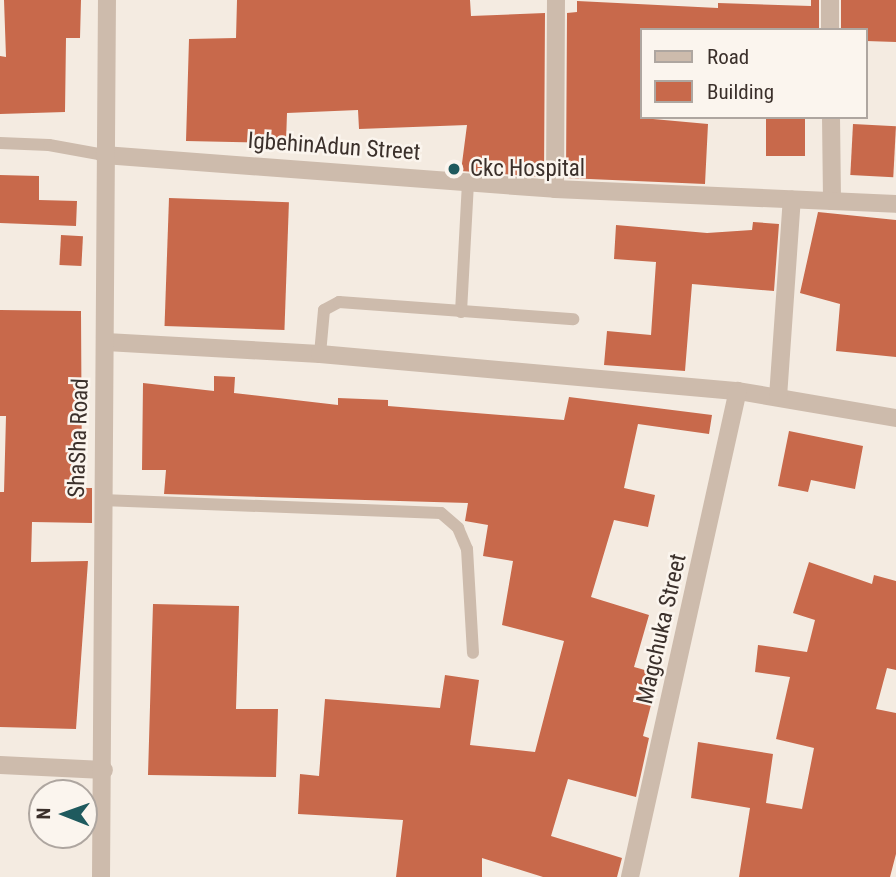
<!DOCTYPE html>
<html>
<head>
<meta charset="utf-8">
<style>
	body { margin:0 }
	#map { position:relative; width:896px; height:877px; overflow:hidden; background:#f4ebe1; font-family:"Roboto Condensed",sans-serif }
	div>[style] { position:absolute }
	.building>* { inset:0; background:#c8694b; transform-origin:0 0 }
	.service>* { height:12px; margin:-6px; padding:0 6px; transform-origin:6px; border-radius:6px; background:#cdbbac }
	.minor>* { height:18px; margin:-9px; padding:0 9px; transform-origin:9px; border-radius:9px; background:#cdbbac }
	.tertiary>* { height:18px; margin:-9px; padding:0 9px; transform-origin:9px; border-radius:9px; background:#cdbbac }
	.dots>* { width:19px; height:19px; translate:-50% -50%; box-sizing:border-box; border:4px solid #fbf5ee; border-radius:50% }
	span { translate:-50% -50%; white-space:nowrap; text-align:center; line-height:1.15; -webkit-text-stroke:5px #fbf5ee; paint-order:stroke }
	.street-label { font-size:23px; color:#3b302b }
	.poi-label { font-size:23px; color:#3b302b }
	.left { translate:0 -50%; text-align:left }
	.legend { position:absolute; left:640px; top:28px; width:228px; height:91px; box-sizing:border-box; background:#fbf5ee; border:2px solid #aea6a0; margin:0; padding:9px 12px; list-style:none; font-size:21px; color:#3b302b }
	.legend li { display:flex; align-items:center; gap:14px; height:35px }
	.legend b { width:35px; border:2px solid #aea6a0 }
	.north { position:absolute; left:28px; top:779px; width:70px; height:70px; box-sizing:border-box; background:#fbf5ee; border:2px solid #aea6a0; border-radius:50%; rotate:271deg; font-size:19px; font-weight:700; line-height:28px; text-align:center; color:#3b302b }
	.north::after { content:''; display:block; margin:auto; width:24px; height:32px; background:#1f5a5e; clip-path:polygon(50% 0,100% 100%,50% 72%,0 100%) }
</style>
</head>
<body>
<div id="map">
	<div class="building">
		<i style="clip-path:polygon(4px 0,81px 0,80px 38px,66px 38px,65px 112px,0 114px,0 56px,6px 57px)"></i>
		<i style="clip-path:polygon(237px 0,470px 0,471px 16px,545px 13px,544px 177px,461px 171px,467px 125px,359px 129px,358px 110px,287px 113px,286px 143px,186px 141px,189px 39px,236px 38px)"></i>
		<i style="clip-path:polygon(811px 0,819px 0,819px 30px,642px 30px,642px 118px,708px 124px,705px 184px,566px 178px,567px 13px,577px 12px,577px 1px,718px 8px,718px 3px,811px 6px)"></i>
		<i style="clip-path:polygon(841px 0,896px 0,896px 42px,866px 41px,866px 30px,841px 30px)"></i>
		<i style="left:766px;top:117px;width:39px;height:39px"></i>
		<i style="left:853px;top:124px;width:43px;height:51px;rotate:3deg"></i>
		<i style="clip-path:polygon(0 175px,39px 176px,39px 200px,77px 201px,76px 226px,0 223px)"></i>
		<i style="left:169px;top:198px;width:120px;height:128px;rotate:2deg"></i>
		<i style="clip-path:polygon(818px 212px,896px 220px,896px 357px,836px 351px,840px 304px,800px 293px)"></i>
		<i style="clip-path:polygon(753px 222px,779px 224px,774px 291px,692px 284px,685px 371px,604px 365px,607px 331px,651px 335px,656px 262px,614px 259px,616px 225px,707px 233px,752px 230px)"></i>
		<i style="left:61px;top:235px;width:22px;height:30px;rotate:3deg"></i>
		<i style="clip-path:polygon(0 310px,81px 311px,82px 488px,92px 488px,92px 523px,32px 522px,31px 562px,88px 561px,76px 729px,0 727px,0 492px,4px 492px,6px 416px,0 416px)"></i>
		<i style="clip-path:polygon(214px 376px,235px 377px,234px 393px,338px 405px,338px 398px,388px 400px,388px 406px,564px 420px,569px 397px,712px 415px,709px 434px,638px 424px,624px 488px,655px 495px,648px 527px,614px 520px,591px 597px,649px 615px,634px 667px,659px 674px,643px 736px,649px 738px,636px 797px,568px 779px,551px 836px,622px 858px,617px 877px,543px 877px,482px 858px,482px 877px,396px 877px,403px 820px,298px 814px,300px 774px,319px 776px,325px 699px,440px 708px,445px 675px,479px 680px,470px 745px,535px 752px,564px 641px,502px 625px,513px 561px,483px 556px,488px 525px,465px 521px,468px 503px,164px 494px,166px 470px,142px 470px,143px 383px,214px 391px)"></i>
		<i style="clip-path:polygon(789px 431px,863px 446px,855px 489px,811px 480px,808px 492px,778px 486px)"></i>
		<i style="clip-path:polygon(809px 562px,872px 584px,874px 575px,896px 581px,896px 670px,887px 668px,876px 709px,896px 713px,896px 854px,890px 877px,739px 877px,750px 808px,691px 798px,698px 742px,773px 754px,766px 803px,802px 809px,814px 748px,776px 739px,790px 677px,755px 672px,758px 645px,807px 652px,815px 620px,793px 613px)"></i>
		<i style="clip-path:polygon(153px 604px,239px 606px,236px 709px,278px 709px,276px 777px,148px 775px)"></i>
	</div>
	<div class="service">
		<i style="left:0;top:143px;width:49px;rotate:2.3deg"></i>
		<i style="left:49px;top:145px;width:56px;rotate:10.3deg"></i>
		<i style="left:461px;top:312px;width:131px;rotate:-86.9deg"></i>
		<i style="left:320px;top:354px;width:44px;rotate:-84.8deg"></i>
		<i style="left:324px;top:310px;width:17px;rotate:-28deg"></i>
		<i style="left:339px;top:302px;width:235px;rotate:4.2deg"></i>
		<i style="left:102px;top:500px;width:339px;rotate:2.2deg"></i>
		<i style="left:441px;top:513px;width:23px;rotate:41deg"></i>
		<i style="left:458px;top:528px;width:23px;rotate:67deg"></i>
		<i style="left:467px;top:549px;width:104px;rotate:86.7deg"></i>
	</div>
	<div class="minor">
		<i style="left:830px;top:0;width:30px;rotate:90deg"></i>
		<i style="left:831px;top:117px;width:84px;rotate:89.3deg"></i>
		<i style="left:104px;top:155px;width:452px;rotate:4.3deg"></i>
		<i style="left:555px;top:189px;width:341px;rotate:2.5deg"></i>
		<i style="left:555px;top:189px;width:189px;rotate:-89.7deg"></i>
		<i style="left:106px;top:342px;width:214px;rotate:3.2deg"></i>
		<i style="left:320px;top:354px;width:420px;rotate:5.1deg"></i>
		<i style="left:738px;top:391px;width:160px;rotate:9.7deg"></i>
		<i style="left:778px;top:397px;width:198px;rotate:-86deg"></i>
		<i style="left:0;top:765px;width:104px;rotate:2.8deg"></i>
		<i style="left:630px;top:877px;width:498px;rotate:-77.5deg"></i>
	</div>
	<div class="tertiary">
		<i style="left:101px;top:877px;width:877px;rotate:-89.61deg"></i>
	</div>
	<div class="dots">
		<i style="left:454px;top:169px;background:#1f5a5e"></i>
	</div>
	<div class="street-label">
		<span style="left:334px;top:147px;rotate:4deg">IgbehinAdun Street</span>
		<span style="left:79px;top:438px;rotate:-88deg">ShaSha Road</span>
		<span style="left:662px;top:629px;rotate:-77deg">Magchuka Street</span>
	</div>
	<div class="poi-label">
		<span class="left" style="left:470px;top:169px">Ckc Hospital</span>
	</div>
	<ul class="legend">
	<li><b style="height:9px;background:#cdbbac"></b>Road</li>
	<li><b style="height:19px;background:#c8694b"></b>Building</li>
	</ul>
	<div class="north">N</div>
</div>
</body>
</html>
